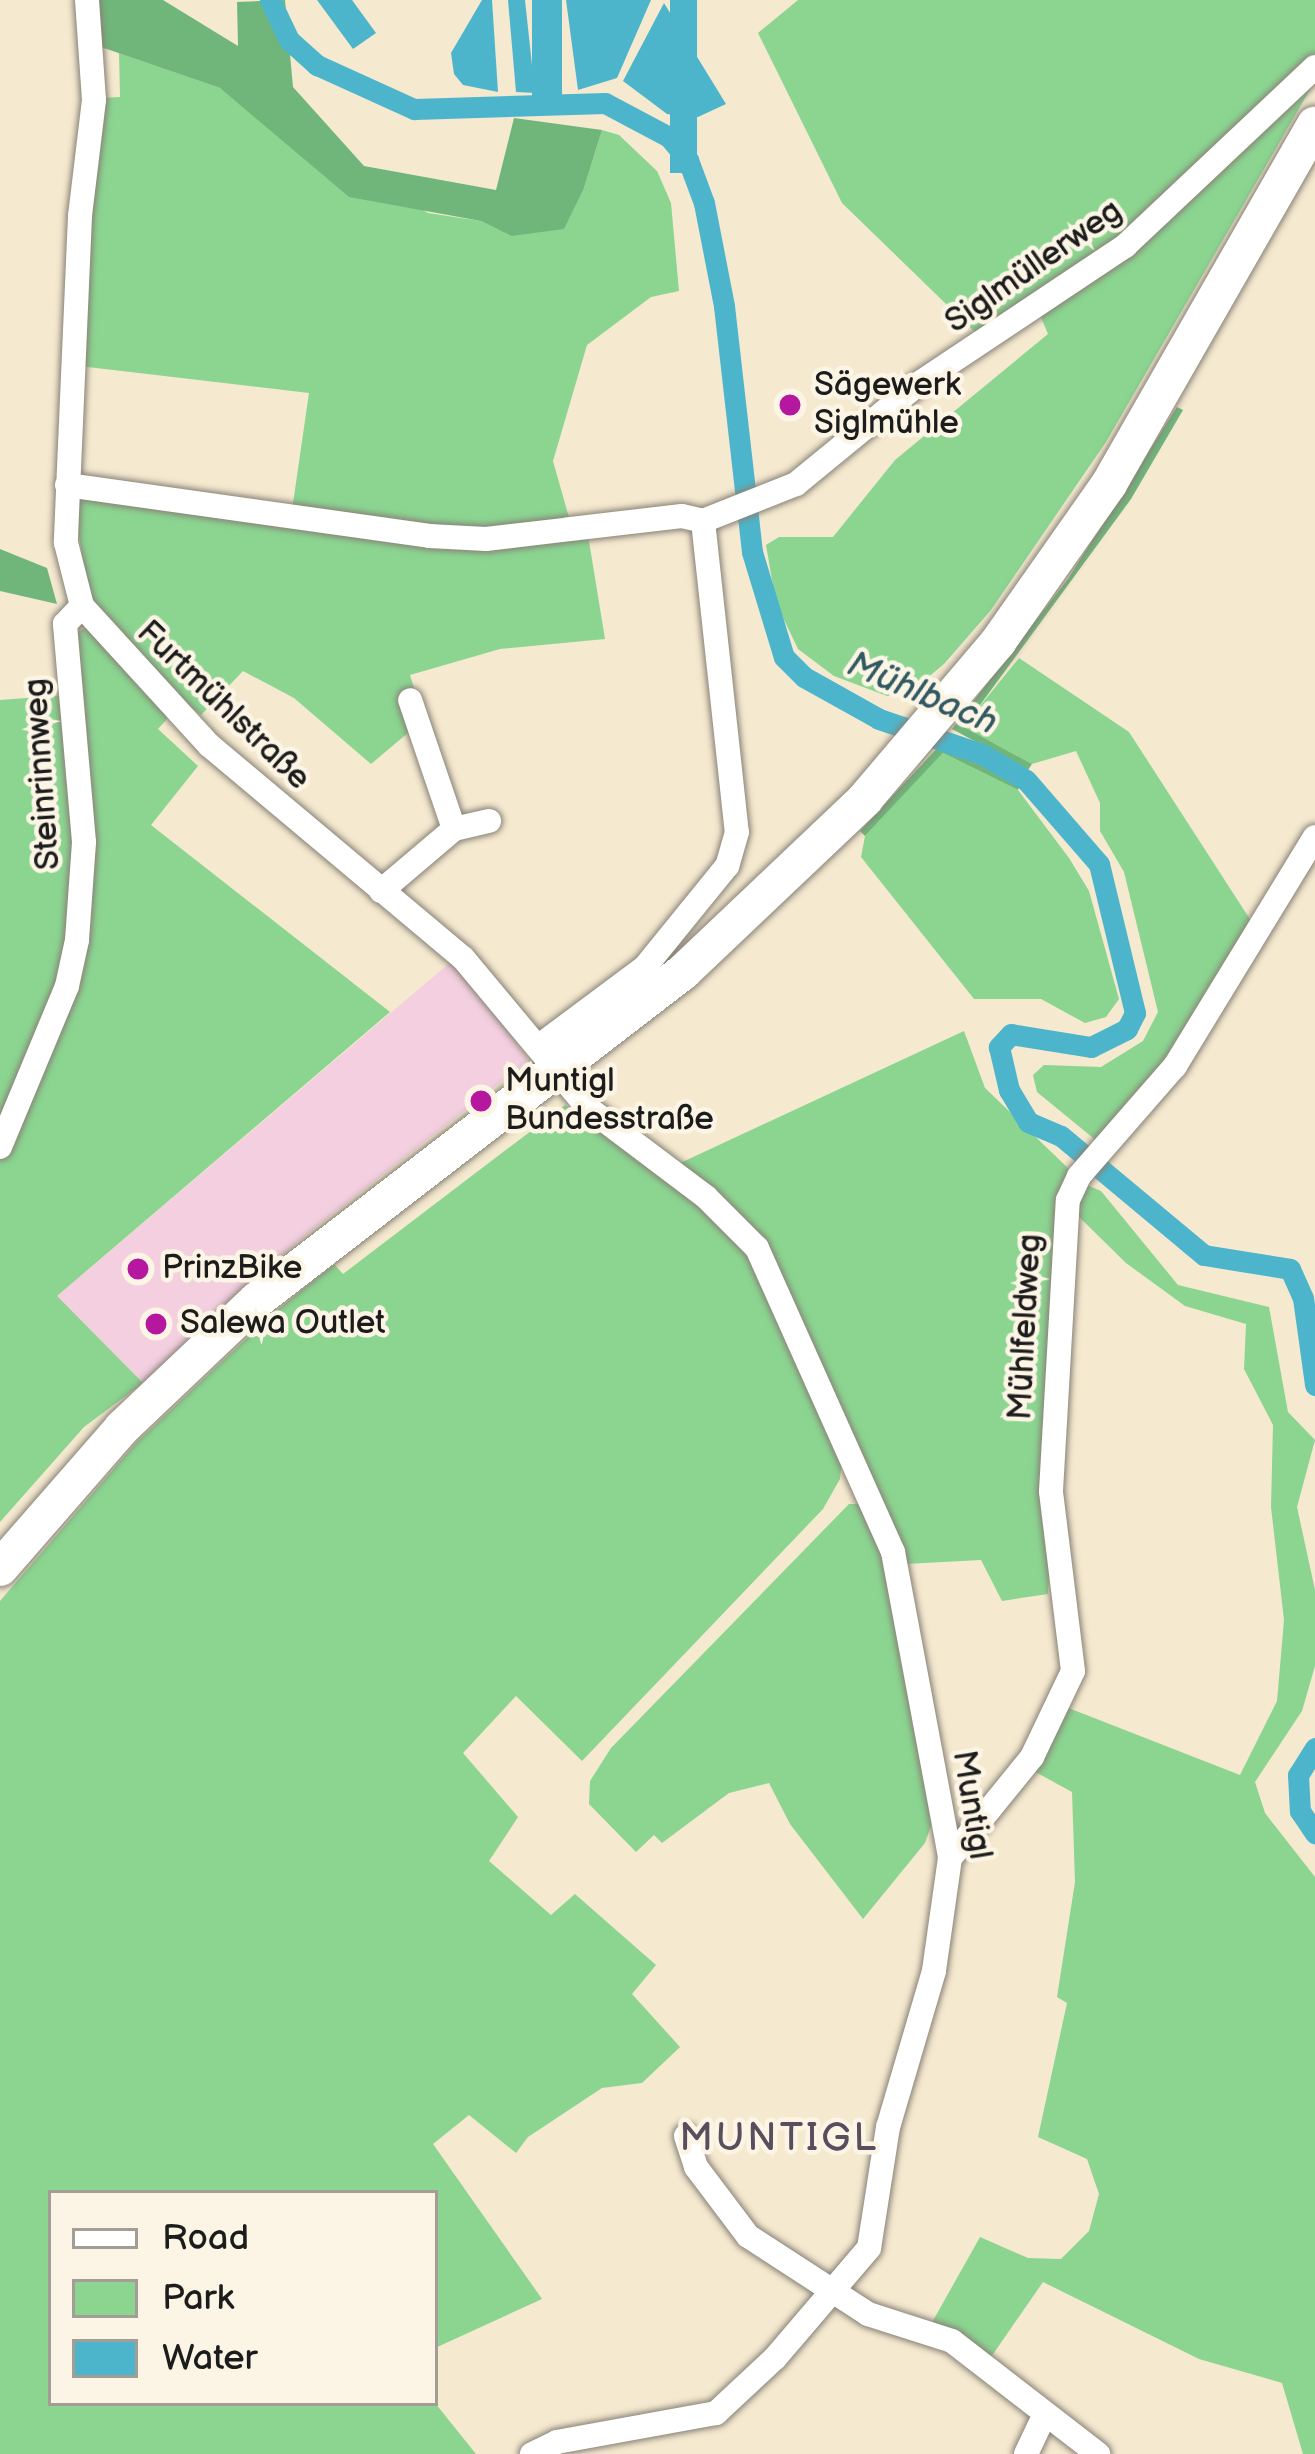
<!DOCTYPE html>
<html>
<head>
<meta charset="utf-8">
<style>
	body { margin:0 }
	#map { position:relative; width:1315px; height:2454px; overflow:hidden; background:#f5e9d0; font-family:"Balsamiq Sans",sans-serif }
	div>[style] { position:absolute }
	.built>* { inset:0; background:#f3cfe0 }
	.green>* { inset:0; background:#8bd591 }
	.forest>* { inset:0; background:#70b67b }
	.water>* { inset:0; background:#4db5cb; transform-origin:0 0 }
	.canal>* { height:21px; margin:-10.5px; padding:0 10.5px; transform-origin:10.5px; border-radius:10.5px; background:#4db5cb }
	.roads { filter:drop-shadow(0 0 3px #888276) drop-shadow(0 0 3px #888276) }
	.minor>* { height:24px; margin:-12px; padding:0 12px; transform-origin:12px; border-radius:12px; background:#fff }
	.primary>* { height:36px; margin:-18px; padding:0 18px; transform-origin:18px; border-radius:18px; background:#fff }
	.dots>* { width:33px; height:33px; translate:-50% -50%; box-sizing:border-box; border:6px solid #fcf5e5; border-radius:50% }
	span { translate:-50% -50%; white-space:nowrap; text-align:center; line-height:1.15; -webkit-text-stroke:9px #fcf5e5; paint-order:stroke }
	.street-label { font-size:33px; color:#1c1c1c }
	.poi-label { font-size:33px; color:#1c1c1c }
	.left { translate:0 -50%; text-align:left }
	.water-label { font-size:36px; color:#305962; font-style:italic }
	.quarter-label { font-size:39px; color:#584e5d; letter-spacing:3px }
	.legend { position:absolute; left:48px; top:2190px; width:390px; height:216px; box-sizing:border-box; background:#fcf5e5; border:3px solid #a29e95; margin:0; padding:15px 21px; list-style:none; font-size:36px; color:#1c1c1c }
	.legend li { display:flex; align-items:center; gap:24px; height:60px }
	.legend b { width:60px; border:3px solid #a29e95 }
</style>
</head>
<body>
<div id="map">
	<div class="built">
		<i style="clip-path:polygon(453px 960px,529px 1060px,298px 1241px,143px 1383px,56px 1297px)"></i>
	</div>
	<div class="green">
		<i style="clip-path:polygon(798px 0,1315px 0,1315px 81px,1106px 442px,991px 610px,944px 664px,914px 689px,887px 696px,834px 676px,798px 649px,776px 603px,766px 545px,779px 537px,833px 537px,895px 460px,1048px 334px,1034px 301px,979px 336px,842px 203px,758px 33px)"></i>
		<i style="clip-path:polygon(119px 53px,220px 88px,428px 213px,481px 221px,511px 236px,584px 188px,602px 130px,619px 135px,657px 171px,671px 203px,679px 291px,651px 297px,587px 345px,553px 461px,570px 521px,588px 535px,605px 639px,500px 649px,410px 675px,414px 688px,398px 697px,409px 732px,371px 764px,294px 698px,243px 671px,201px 715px,183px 701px,158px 729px,198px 766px,151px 825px,390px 1012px,57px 1296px,143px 1383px,84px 1427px,0 1522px,0 700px,80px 694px,74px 634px,102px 620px,87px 589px,73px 495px,290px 524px,309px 393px,79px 366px,101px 98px,120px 97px)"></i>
		<i style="clip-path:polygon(1019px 658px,1129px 732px,1255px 927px,1157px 1075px,1098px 1142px,1037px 1092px,1033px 1075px,1044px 1065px,1101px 1067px,1143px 1041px,1158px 1012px,1124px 872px,1100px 831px,1100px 803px,1076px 751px,1032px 764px,963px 727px)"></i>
		<i style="clip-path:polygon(943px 753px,1018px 790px,1069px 858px,1089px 891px,1119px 999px,1106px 1017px,1085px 1023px,1041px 999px,974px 999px,861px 857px,865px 836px)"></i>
		<i style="clip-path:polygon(964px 1031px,985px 1088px,1072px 1172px,1048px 1594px,1002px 1601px,981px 1560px,905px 1564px,787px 1290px,676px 1165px)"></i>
		<i style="clip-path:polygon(565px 1105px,705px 1208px,756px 1265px,843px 1452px,840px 1479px,823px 1509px,582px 1761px,516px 1696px,463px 1753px,518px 1817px,489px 1861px,551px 1915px,575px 1894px,656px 1965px,632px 1994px,680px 2047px,642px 2083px,602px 2088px,528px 2137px,516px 2153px,469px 2115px,433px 2144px,542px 2299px,435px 2348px,435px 2193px,51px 2193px,51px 2403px,435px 2403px,476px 2454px,0 2454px,0 1601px,136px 1443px,270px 1316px,334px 1264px,343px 1274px)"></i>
		<i style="clip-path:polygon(1082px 1183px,1101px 1191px,1178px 1285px,1269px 1307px,1288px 1412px,1315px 1440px,1297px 1507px,1315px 1590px,1315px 1666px,1302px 1711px,1255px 1782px,1265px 1813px,1315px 1877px,1315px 2454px,1303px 2454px,1282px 2383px,1199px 2359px,1043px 2282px,989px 2360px,930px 2326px,980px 2237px,1028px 2258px,1061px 2259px,1089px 2231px,1099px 2194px,1087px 2159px,1038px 2137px,1067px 2003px,1057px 1997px,1075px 1882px,1072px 1792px,1030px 1769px,1066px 1707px,1240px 1775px,1277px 1701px,1284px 1620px,1271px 1507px,1273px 1425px,1244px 1369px,1246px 1324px,1185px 1306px,1126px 1263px,1073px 1211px)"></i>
		<i style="clip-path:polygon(849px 1504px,863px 1504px,887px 1558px,933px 1820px,925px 1843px,863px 1919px,790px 1824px,769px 1783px,729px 1793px,662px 1843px,654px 1835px,636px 1852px,589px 1804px,590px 1781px,611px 1748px)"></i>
	</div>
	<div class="forest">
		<i style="clip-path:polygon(97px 0,163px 0,238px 46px,237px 2px,285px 0,293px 87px,364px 166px,496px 190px,514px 118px,602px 130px,584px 188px,564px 229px,511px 236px,481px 221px,349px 197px,220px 88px,101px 47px)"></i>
		<i style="clip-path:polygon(1177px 407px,1183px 410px,1131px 499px,964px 727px,1032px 764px,1028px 770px,952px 729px,1068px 579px)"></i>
		<i style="clip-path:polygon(0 549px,47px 568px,57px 604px,0 591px)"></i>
		<i style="clip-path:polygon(942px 743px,1020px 785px,1018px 790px,943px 753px,865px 836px,860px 831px)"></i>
	</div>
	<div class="water">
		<i style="clip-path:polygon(317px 0,352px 0,376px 33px,353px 49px)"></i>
		<i style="clip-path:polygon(482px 0,492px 0,498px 92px,463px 85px,454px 74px,451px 53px)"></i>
		<i style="clip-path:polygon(508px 0,525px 0,535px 93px,516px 92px)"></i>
		<i style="left:532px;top:0;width:30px;height:96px"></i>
		<i style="clip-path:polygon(566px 0,651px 0,617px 78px,578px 90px)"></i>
		<i style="left:670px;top:0;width:27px;height:173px"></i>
		<i style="clip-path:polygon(664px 3px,726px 104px,698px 117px,667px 114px,623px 81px)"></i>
	</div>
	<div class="canal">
		<i style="left:270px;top:0;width:44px;rotate:64.6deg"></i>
		<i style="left:289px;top:40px;width:38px;rotate:42deg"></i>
		<i style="left:317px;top:65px;width:107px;rotate:24.4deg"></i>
		<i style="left:414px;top:109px;width:191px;rotate:-1.8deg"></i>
		<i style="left:605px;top:103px;width:72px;rotate:28deg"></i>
		<i style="left:669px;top:137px;width:30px;rotate:50deg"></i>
		<i style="left:688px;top:160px;width:46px;rotate:69.6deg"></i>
		<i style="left:704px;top:203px;width:105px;rotate:79deg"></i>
		<i style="left:724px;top:306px;width:248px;rotate:83.5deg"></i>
		<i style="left:752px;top:552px;width:110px;rotate:73.1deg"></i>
		<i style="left:784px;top:657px;width:28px;rotate:45deg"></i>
		<i style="left:804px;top:677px;width:86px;rotate:29.2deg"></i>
		<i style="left:879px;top:719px;width:109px;rotate:18.8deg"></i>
		<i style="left:982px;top:754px;width:51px;rotate:30.6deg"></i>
		<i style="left:1026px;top:780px;width:111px;rotate:49deg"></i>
		<i style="left:1099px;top:864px;width:153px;rotate:76.4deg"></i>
		<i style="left:1135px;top:1013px;width:18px;rotate:117deg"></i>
		<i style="left:1127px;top:1029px;width:40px;rotate:153.4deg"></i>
		<i style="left:1091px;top:1047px;width:81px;rotate:-170.8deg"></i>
		<i style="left:1011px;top:1034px;width:18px;rotate:133deg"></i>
		<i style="left:999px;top:1047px;width:44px;rotate:76.9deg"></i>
		<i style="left:1009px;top:1090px;width:37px;rotate:59deg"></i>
		<i style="left:1028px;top:1122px;width:36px;rotate:23deg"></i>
		<i style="left:1061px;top:1136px;width:186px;rotate:39.8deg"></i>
		<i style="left:1204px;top:1255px;width:87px;rotate:9.2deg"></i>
		<i style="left:1290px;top:1269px;width:32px;rotate:66deg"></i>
		<i style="left:1303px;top:1298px;width:88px;rotate:82.1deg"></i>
		<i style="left:1315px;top:1748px;width:32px;rotate:122deg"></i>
		<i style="left:1298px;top:1775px;width:36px;rotate:87deg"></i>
		<i style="left:1300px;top:1811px;width:27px;rotate:56deg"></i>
	</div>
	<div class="roads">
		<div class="minor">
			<i style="left:87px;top:0;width:100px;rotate:86deg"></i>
			<i style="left:94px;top:100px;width:117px;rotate:96.9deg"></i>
			<i style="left:80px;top:216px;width:327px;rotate:92.5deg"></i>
			<i style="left:66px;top:543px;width:65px;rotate:75.7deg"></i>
			<i style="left:82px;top:606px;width:188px;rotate:47.6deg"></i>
			<i style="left:209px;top:745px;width:331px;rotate:40deg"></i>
			<i style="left:463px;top:958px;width:195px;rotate:50.2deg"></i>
			<i style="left:588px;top:1108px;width:148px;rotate:37deg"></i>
			<i style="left:706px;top:1197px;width:72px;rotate:45deg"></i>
			<i style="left:757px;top:1248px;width:333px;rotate:65.9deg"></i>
			<i style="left:893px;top:1552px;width:311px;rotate:79.4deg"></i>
			<i style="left:950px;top:1858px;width:114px;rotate:98.1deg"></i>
			<i style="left:934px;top:1971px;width:163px;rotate:106.4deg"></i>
			<i style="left:888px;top:2127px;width:122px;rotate:98.9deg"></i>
			<i style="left:869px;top:2248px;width:145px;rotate:130.5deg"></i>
			<i style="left:775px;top:2358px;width:81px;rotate:137deg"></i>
			<i style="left:716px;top:2413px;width:162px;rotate:169.7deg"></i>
			<i style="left:557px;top:2442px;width:28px;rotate:154deg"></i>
			<i style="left:67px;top:485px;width:366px;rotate:8deg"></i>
			<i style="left:429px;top:536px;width:57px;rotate:3deg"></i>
			<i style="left:486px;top:539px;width:197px;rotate:-6.7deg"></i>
			<i style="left:682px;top:516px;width:22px;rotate:13deg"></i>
			<i style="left:703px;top:521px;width:313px;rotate:83.8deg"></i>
			<i style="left:737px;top:832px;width:35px;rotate:106deg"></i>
			<i style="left:727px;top:866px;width:130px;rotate:129.1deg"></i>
			<i style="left:645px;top:967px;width:132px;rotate:143.3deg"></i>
			<i style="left:703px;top:521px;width:100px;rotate:-21.7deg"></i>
			<i style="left:796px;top:484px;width:158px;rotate:-39.3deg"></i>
			<i style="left:918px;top:384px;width:249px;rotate:-33.7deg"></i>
			<i style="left:1125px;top:246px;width:261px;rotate:-43.3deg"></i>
			<i style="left:454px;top:829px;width:36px;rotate:-13deg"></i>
			<i style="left:381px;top:891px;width:96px;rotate:-40.3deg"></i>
			<i style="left:454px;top:829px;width:136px;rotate:-108.8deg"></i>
			<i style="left:0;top:1147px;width:174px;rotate:-67.4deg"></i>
			<i style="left:67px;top:986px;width:47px;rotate:-77.7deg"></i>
			<i style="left:77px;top:940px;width:98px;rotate:-85.9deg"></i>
			<i style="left:84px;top:842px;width:219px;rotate:-95deg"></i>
			<i style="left:65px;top:624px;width:25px;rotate:-47deg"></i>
			<i style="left:950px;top:1858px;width:130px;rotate:-50.9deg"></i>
			<i style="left:1032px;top:1757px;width:95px;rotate:-64.5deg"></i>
			<i style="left:1073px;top:1671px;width:181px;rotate:-97deg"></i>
			<i style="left:1051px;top:1491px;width:291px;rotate:-86.7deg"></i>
			<i style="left:1068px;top:1200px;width:26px;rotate:-65deg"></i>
			<i style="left:1079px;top:1176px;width:146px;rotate:-48.9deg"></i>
			<i style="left:1175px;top:1066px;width:268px;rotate:-58.6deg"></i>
			<i style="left:686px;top:2136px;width:33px;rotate:72deg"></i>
			<i style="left:696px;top:2167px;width:86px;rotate:53deg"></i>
			<i style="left:748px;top:2236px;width:143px;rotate:33deg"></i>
			<i style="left:868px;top:2314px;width:88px;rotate:17.8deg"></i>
			<i style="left:952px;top:2341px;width:185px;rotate:37.7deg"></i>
			<i style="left:1026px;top:2454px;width:42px;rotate:-64.7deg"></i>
		</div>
		<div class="primary">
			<i style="left:0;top:1568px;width:186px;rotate:-48.9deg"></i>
			<i style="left:122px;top:1428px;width:186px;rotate:-43.5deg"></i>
			<i style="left:257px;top:1300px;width:538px;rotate:-37.59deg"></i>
			<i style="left:683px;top:972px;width:251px;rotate:-43.5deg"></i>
			<i style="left:865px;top:799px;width:206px;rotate:-49.7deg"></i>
			<i style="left:998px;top:642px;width:193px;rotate:-54.9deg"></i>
			<i style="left:1109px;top:484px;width:414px;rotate:-60.2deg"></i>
		</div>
	</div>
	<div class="dots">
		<i style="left:790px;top:405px;background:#b5179e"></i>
		<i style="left:481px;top:1101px;background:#b5179e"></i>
		<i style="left:138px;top:1269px;background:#b5179e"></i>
		<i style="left:156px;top:1324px;background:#b5179e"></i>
	</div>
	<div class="street-label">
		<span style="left:1034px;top:267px;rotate:-35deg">Siglmüllerweg</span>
		<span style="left:223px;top:706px;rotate:44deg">Furtmühlstraße</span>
		<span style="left:43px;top:774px;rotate:-94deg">Steinrinnweg</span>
		<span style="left:1026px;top:1327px;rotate:-87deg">Mühlfeldweg</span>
		<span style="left:971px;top:1805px;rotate:81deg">Muntigl</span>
	</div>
	<div class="poi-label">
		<span class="left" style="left:814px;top:405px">Sägewerk<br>Siglmühle</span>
		<span class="left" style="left:505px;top:1101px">Muntigl<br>Bundesstraße</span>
		<span class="left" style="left:162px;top:1269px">PrinzBike</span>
		<span class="left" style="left:180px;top:1324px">Salewa Outlet</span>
	</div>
	<div class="water-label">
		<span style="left:922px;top:694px;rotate:23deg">Mühlbach</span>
	</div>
	<div class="quarter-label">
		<span style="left:779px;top:2139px">MUNTIGL</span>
	</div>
	<ul class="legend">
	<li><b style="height:15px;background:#fff"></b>Road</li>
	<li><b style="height:33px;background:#8bd591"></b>Park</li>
	<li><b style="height:33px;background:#4db5cb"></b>Water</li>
	</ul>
</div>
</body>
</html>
